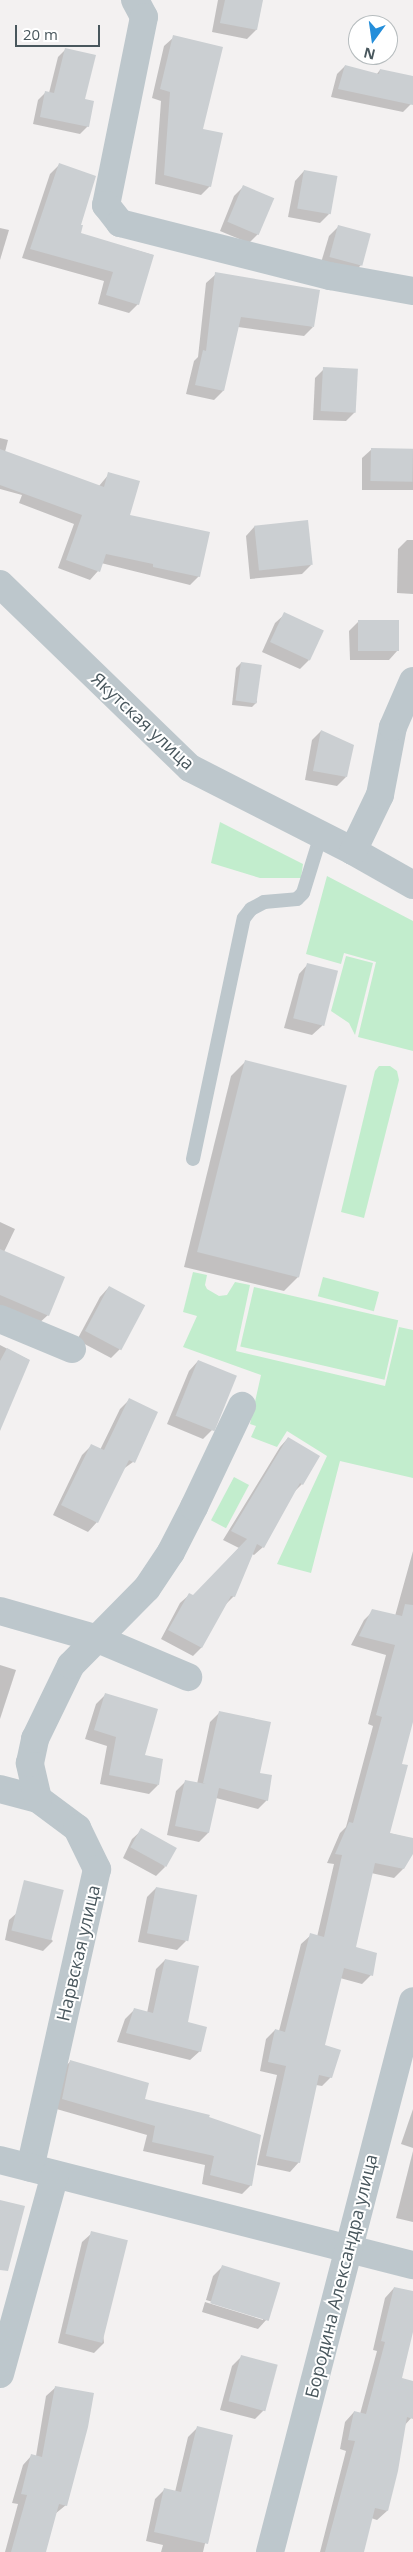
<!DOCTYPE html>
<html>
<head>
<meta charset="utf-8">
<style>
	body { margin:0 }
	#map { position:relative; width:413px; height:2552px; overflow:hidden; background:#f3f1f1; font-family:"Open Sans",sans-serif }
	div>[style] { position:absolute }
	.green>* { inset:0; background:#c2edcd; transform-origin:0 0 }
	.shadow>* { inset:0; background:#0003 }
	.building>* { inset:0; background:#cbcfd2; transform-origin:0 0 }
	.lane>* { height:14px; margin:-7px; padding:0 7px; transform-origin:7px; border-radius:7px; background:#bdc7cc }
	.street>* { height:28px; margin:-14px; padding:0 14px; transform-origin:14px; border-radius:14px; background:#bdc7cc }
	span { translate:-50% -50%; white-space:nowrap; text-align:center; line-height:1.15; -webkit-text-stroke:4px #fff; paint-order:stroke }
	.street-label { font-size:18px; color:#49575d }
	.north { position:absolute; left:348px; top:15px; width:50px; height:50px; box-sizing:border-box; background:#fff; border:1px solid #b6bcbe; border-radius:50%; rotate:194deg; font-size:14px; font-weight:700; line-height:20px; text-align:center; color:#49575d }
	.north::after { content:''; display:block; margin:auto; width:18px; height:22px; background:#248eda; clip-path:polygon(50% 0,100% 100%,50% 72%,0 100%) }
	.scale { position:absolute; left:15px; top:25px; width:85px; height:22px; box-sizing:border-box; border:2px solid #49575d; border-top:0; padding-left:6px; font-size:15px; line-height:18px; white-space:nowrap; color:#49575d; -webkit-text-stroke:4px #fff; paint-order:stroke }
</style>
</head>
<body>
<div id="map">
	<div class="green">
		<i style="clip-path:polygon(220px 822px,303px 864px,301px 878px,260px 878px,211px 863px)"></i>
		<i style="clip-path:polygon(327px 876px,413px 921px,413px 1051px,358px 1037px,376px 962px,344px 953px,341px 964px,306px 954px)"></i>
		<i style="clip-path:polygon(346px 956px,373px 963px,355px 1035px,349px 1023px,331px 1011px)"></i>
		<i style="clip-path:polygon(379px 1066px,390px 1066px,397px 1071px,399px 1080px,364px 1218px,341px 1212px,375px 1071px)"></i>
		<i style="clip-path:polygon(193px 1272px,207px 1275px,205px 1285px,207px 1289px,219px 1296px,227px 1295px,235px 1282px,250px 1285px,236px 1351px,385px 1386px,399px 1327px,413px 1330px,413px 1478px,340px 1461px,311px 1573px,277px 1564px,327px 1456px,287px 1431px,277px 1447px,251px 1437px,256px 1426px,250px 1424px,261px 1375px,183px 1347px,197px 1316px,183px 1312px)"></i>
		<i style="left:323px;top:1277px;width:58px;height:20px;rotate:15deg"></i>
		<i style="left:254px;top:1287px;width:148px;height:61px;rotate:13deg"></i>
		<i style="left:234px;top:1477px;width:17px;height:49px;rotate:28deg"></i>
	</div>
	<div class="shadow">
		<i style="clip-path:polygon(218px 0,262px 0,256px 30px,247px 39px,212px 32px)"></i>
		<i style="clip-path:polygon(174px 37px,202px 130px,210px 186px,201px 195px,155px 184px,161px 101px,152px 98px,164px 46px)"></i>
		<i style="clip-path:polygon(66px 49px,84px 100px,88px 126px,80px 134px,33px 124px,38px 100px,46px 92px,49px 93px,58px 57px)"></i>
		<i style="clip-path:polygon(345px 66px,376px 75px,380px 70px,413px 77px,411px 104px,403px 112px,331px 97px,337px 74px)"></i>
		<i style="clip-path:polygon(59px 165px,79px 225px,80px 234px,153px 255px,138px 304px,129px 313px,98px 304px,104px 281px,22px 258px,50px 174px)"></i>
		<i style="clip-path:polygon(304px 171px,329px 214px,320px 223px,288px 217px,295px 181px)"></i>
		<i style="clip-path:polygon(243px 187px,258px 234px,249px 243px,220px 231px,234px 196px)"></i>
		<i style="clip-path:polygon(339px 226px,361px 265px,352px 274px,320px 266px,329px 236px)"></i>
		<i style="clip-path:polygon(0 228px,9px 230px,0 260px)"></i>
		<i style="clip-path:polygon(216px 274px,313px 327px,304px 336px,238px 327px,223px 391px,214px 400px,186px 394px,194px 361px,198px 357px,206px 283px)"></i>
		<i style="clip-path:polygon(324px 369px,355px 412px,346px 421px,313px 420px,315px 378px)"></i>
		<i style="clip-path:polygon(0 438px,8px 440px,5px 452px,99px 486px,109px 474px,129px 516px,199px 576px,190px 585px,101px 563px,98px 571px,90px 580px,58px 568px,74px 524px,19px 503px,22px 495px,0 489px)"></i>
		<i style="clip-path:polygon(372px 449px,413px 450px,413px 490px,362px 490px,362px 458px)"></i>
		<i style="clip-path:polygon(255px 526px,311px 565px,302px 574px,250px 579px,246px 536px)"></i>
		<i style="clip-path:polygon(407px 540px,413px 540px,413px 594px,397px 593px,398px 549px)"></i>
		<i style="clip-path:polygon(285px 614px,309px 660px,300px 669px,262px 652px,275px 623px)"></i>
		<i style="clip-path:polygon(358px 622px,398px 650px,389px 660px,350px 660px,349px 631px)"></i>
		<i style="clip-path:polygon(241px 663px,257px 702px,252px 707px,232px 705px,236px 668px)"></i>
		<i style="clip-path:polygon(321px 731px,346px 777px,337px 786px,305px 780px,312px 740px)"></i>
		<i style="clip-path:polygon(308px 964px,336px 972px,322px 1026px,312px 1035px,284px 1028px,299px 974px)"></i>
		<i style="clip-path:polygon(245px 1062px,345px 1086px,298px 1277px,284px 1291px,184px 1267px,231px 1076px)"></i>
		<i style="clip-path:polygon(0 1222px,15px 1229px,4px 1252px,48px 1315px,37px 1325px,0 1309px)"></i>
		<i style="clip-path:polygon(109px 1287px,143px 1305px,120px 1349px,111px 1358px,77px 1340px,100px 1297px)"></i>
		<i style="clip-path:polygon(0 1345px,29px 1360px,0 1404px)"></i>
		<i style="clip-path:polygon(198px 1361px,212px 1430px,203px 1439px,167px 1424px,189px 1371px)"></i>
		<i style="clip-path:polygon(129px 1400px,133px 1462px,122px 1470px,97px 1522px,88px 1532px,53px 1515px,82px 1455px,91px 1446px,100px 1450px,120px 1409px)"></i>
		<i style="clip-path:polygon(288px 1438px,302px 1484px,293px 1493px,263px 1547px,254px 1555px,252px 1554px,234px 1596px,225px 1605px,201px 1648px,193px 1656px,161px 1639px,180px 1603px,189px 1595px,193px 1597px,239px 1548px,223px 1540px,280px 1447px)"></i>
		<i style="clip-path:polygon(413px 1551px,413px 1717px,401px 1765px,389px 1833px,413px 1839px,413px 1852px,403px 1869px,394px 1878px,371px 1873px,354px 1948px,371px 1975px,362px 1984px,340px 1978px,324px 2046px,331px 2077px,322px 2086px,316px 2085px,299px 2162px,290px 2172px,257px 2165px,277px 2075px,260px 2071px,266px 2039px,275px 2030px,279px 2031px,301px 1944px,311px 1935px,317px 1937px,334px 1864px,327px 1863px,340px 1833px,346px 1827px,373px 1726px,368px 1724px,386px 1655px,351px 1645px,364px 1620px,373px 1611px,395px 1616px)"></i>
		<i style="clip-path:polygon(0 1665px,16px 1670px,0 1719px)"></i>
		<i style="clip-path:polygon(105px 1695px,158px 1785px,149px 1794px,100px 1784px,107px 1746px,85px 1739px,96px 1704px)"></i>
		<i style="clip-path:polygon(219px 1713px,258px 1773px,267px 1800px,258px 1809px,216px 1798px,208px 1833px,199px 1842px,167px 1835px,176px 1791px,186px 1781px,197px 1784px,210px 1722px)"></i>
		<i style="clip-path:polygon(142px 1830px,165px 1867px,156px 1876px,123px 1858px,132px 1839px)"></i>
		<i style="clip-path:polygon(156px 1888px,186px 1941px,177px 1950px,138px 1942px,147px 1897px)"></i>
		<i style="clip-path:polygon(19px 1911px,53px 1941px,43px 1951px,5px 1940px,9px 1920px)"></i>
		<i style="clip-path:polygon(165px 1960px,186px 2023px,200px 2051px,190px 2060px,117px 2042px,125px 2019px,134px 2010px,147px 2013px,156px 1969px)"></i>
		<i style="clip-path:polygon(71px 2061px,143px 2100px,251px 2185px,242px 2194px,202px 2184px,205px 2165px,143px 2151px,147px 2135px,53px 2108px,61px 2070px)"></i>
		<i style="clip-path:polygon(413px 2109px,413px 2148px,401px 2144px)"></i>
		<i style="clip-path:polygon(413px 2151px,413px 2222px,396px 2218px)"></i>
		<i style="clip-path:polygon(92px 2233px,104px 2343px,94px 2353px,58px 2343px,82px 2242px)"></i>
		<i style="clip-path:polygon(222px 2267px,267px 2319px,258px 2329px,202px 2312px,205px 2302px,263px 2320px,263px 2317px,206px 2300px,213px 2276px)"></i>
		<i style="clip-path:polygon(394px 2288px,413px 2293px,413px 2326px,401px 2379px,413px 2382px,413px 2416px,404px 2426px,397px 2471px,387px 2511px,377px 2520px,371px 2518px,362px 2552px,320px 2552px,346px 2451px,340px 2449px,345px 2422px,354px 2412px,360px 2414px,377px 2351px,373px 2350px,385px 2298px)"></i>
		<i style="clip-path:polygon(241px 2357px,264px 2410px,255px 2419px,220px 2410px,232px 2366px)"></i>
		<i style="clip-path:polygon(56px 2387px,66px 2505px,55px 2514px,45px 2552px,5px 2552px,18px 2504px,12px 2503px,23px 2465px,32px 2455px,36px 2456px,46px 2396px)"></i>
		<i style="clip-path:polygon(197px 2428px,231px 2435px,203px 2552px,161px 2552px,163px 2545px,146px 2541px,155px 2499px,164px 2490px,175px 2492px,188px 2437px)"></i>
	</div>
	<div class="building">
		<i style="clip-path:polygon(225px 0,263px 0,257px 30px,220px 23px)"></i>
		<i style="clip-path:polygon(173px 35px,223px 47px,203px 129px,223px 133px,211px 187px,164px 175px,170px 92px,160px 89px)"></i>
		<i style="clip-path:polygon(65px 48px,96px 55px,85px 99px,94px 101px,89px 127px,40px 117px,45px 91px,54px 93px)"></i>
		<i style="clip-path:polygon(345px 65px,379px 74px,380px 69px,413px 76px,413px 105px,338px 89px)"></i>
		<i style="clip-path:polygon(59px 163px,96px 176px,81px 225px,83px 225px,81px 233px,154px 255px,139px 305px,106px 295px,113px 272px,30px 249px)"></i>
		<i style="left:304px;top:170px;width:34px;height:39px;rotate:10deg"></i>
		<i style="left:243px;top:185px;width:34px;height:40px;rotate:23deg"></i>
		<i style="left:338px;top:225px;width:34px;height:33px;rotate:15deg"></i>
		<i style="clip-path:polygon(215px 272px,320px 290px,314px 327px,241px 317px,224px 391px,195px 385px,203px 350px,206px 351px)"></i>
		<i style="left:323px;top:367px;width:35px;height:44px;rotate:3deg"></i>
		<i style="left:371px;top:448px;width:42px;height:33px;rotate:1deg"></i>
		<i style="clip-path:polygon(0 449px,104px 487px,108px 472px,140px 481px,130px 515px,210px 532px,200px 577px,153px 567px,153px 564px,106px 554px,100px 572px,66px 560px,82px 515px,0 485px)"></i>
		<i style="left:308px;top:520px;width:45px;height:54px;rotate:84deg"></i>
		<i style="left:284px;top:612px;width:44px;height:33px;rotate:25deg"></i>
		<i style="left:399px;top:620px;width:31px;height:41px;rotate:90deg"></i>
		<i style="left:241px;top:662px;width:21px;height:39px;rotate:8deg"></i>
		<i style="clip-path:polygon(321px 730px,354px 745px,347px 777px,313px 771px)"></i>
		<i style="left:307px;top:963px;width:32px;height:57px;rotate:14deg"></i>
		<i style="left:245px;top:1060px;width:105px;height:198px;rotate:14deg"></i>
		<i style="clip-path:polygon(0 1249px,65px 1277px,49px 1316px,0 1295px)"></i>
		<i style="left:109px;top:1286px;width:41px;height:51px;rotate:28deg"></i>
		<i style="clip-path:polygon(7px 1348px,30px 1360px,0 1431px,0 1361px)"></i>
		<i style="left:198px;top:1360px;width:42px;height:60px;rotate:22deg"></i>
		<i style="clip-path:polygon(129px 1398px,158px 1412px,135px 1463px,129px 1460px,98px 1523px,61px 1505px,91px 1444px,104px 1450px)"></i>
		<i style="clip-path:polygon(288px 1437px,320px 1456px,303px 1485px,300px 1483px,264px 1548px,257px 1544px,235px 1597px,231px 1596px,202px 1648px,168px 1630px,189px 1593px,193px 1595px,247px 1539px,231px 1531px)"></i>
		<i style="clip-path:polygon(405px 1604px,413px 1605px,413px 1722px,402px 1764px,408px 1765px,390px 1833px,413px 1838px,413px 1854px,404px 1869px,375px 1863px,356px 1947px,377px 1953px,373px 1976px,344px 1968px,325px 2045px,341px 2050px,332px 2078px,319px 2075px,300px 2163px,266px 2156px,286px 2066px,268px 2062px,275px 2029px,285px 2032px,310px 1933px,324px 1937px,342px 1855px,335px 1854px,349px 1822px,353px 1823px,382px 1717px,376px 1715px,395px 1645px,359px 1636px,372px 1609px,402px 1616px)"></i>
		<i style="clip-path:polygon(105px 1693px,158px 1709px,145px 1755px,163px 1759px,159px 1785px,109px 1775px,116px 1737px,94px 1730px)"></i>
		<i style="clip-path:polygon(219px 1711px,271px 1722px,260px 1773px,272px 1775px,268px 1801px,219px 1788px,209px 1833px,175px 1826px,185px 1780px,206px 1784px,203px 1783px)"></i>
		<i style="left:141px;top:1828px;width:41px;height:22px;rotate:29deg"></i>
		<i style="left:24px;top:1880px;width:41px;height:52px;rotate:14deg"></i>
		<i style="left:156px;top:1887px;width:42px;height:47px;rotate:11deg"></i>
		<i style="clip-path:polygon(165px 1959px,199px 1966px,188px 2022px,207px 2027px,201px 2052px,126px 2033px,134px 2008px,153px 2013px)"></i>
		<i style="clip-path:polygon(70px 2060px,149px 2083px,145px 2099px,210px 2115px,209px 2117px,261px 2135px,252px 2186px,210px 2175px,214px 2156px,152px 2142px,155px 2126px,62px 2099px)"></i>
		<i style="clip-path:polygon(0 2200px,25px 2206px,8px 2271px,0 2270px)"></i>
		<i style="left:91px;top:2231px;width:38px;height:106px;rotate:14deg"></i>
		<i style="left:222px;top:2265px;width:61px;height:40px;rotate:17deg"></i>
		<i style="clip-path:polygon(394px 2287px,413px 2291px,413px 2332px,402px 2378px,413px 2381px,413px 2419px,407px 2417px,398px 2471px,388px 2511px,375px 2508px,364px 2552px,325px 2552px,355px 2441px,348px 2440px,354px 2411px,366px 2414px,385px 2342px,381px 2341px)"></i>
		<i style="left:241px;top:2355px;width:38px;height:48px;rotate:15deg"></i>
		<i style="clip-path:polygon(55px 2386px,94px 2393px,88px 2427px,67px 2506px,59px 2504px,46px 2552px,11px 2552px,27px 2495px,21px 2494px,31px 2454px,42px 2457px)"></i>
		<i style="clip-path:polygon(197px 2426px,233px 2435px,208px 2544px,154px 2532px,164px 2488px,181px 2492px)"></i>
	</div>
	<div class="lane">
		<i style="left:193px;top:1159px;width:246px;rotate:-78.1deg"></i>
		<i style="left:244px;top:918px;width:11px;rotate:-52deg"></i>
		<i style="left:251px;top:909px;width:15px;rotate:-28deg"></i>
		<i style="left:264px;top:902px;width:33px;rotate:-5deg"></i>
		<i style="left:297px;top:899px;width:8px;rotate:-45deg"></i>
		<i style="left:303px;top:893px;width:61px;rotate:-72.8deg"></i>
	</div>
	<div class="street">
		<i style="left:135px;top:0;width:19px;rotate:62deg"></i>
		<i style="left:144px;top:17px;width:192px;rotate:101.4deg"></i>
		<i style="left:106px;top:205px;width:23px;rotate:52deg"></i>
		<i style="left:120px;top:223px;width:217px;rotate:14.2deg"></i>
		<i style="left:330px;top:276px;width:84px;rotate:10.2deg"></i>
		<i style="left:0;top:584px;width:264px;rotate:44.1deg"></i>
		<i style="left:190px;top:768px;width:183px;rotate:27deg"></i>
		<i style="left:353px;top:851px;width:69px;rotate:29.5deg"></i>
		<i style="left:353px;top:851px;width:62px;rotate:-64.3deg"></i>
		<i style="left:380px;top:795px;width:69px;rotate:-79.2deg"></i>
		<i style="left:393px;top:727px;width:50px;rotate:-66.5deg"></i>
		<i style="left:0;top:1319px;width:78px;rotate:22.6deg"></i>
		<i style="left:0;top:1611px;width:102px;rotate:15.9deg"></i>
		<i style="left:98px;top:1639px;width:98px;rotate:22.9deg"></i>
		<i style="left:0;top:1789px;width:39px;rotate:15deg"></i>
		<i style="left:38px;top:1799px;width:49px;rotate:36.6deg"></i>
		<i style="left:77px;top:1828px;width:46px;rotate:64deg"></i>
		<i style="left:97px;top:1869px;width:306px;rotate:102.6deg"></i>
		<i style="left:38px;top:1799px;width:37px;rotate:-103deg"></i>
		<i style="left:30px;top:1763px;width:25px;rotate:-78deg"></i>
		<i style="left:35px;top:1739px;width:82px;rotate:-64.1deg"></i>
		<i style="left:71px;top:1665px;width:108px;rotate:-45.4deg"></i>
		<i style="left:147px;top:1588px;width:43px;rotate:-56.3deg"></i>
		<i style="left:171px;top:1552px;width:51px;rotate:-62.9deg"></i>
		<i style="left:194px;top:1507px;width:112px;rotate:-64.6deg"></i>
		<i style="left:0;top:2160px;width:426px;rotate:14.3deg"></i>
		<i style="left:0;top:2374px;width:207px;rotate:-74.6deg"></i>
		<i style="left:270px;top:2552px;width:569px;rotate:-75.45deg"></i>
	</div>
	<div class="street-label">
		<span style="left:143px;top:721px;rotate:43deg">Якутская улица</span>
		<span style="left:78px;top:1953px;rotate:-77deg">Нарвская улица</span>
		<span style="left:341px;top:2276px;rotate:-76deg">Бородина Александра улица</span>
	</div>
	<div class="north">N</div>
	<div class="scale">20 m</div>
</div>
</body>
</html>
